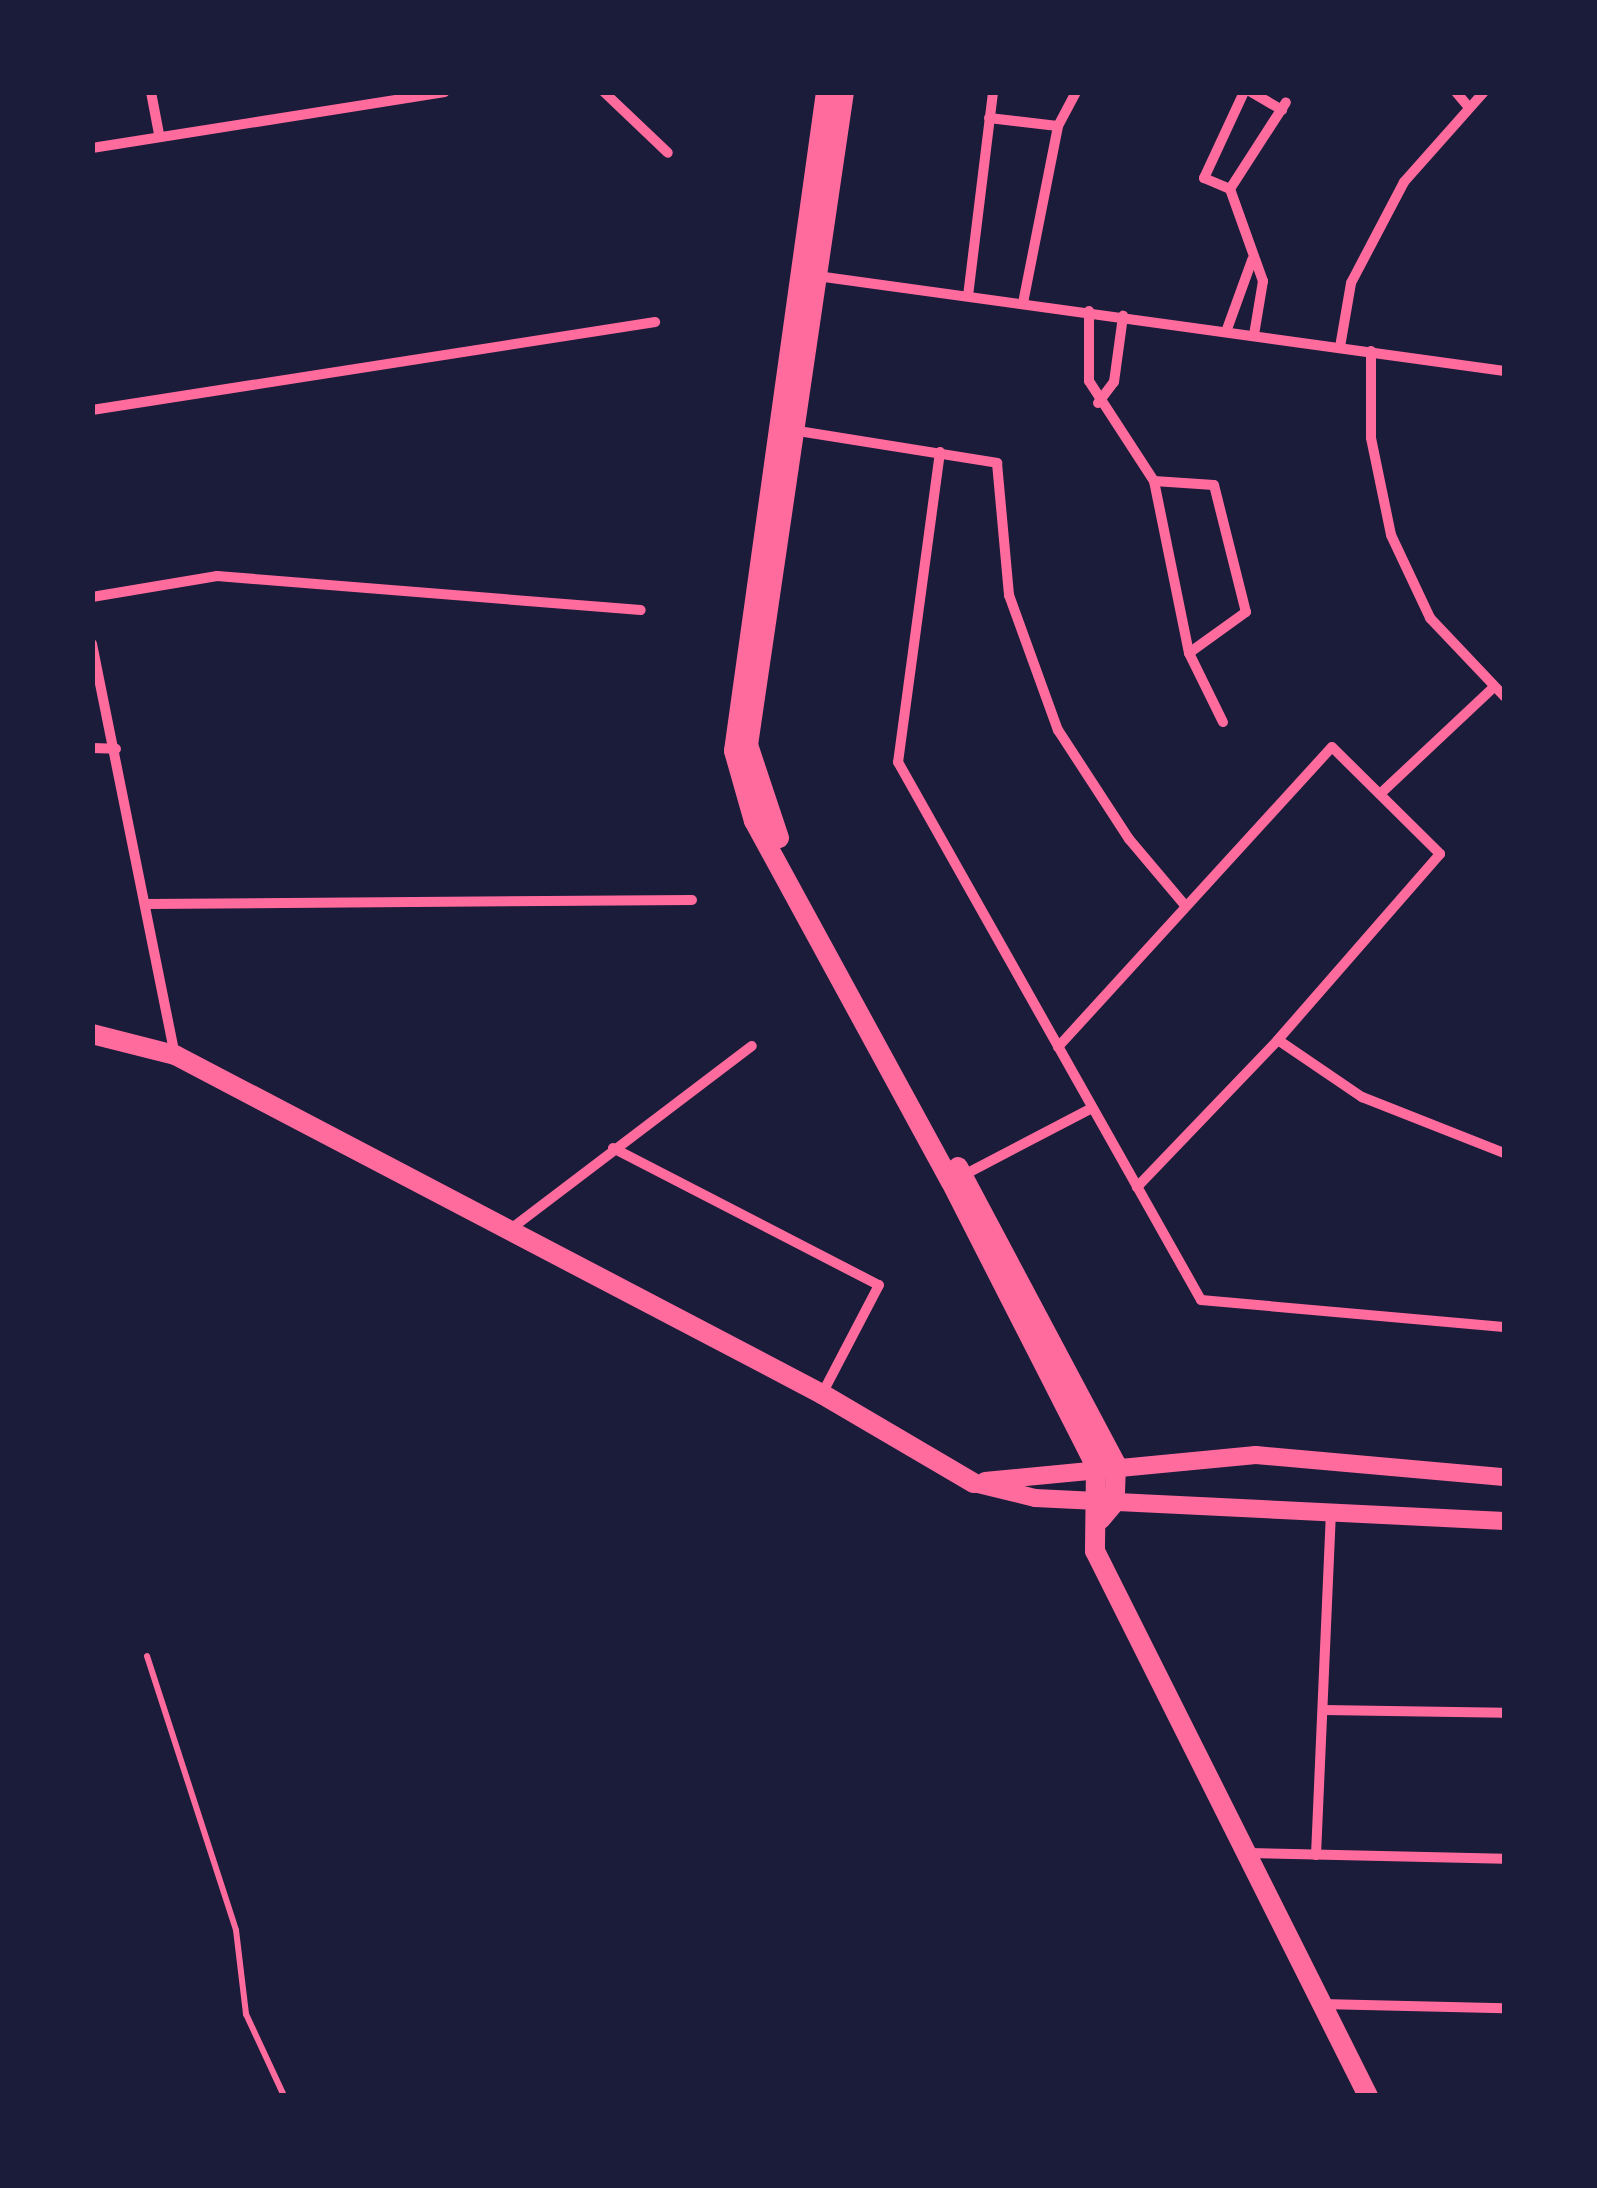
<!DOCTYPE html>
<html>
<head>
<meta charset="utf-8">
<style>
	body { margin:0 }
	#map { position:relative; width:1597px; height:2188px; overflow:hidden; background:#1b1b3a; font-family:"Sofia Sans Condensed",sans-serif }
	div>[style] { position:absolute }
	.service>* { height:6px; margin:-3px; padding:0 3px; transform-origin:3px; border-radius:3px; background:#ff6b9d }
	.minor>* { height:10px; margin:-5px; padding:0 5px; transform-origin:5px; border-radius:5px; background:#ff6b9d }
	.secondary>* { height:18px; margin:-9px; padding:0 9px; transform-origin:9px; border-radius:9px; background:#ff6b9d }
	.primary>* { height:20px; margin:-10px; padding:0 10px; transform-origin:10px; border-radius:10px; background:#ff6b9d }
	span { translate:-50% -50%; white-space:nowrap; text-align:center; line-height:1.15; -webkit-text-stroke:10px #1b1b3a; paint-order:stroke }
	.frame { position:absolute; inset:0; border:95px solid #1b1b3a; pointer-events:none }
</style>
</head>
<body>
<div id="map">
	<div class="service">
		<i style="left:147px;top:1656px;width:288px;rotate:72deg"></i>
		<i style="left:236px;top:1930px;width:85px;rotate:83.2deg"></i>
		<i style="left:246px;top:2014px;width:90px;rotate:65.1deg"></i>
	</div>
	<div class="minor">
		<i style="left:151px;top:92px;width:43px;rotate:79.2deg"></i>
		<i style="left:604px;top:92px;width:88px;rotate:43.6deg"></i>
		<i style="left:1244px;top:92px;width:95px;rotate:114.9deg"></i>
		<i style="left:1204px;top:178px;width:28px;rotate:23deg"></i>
		<i style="left:1230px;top:189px;width:98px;rotate:70.3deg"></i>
		<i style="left:1263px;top:281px;width:55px;rotate:99.5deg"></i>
		<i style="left:1251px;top:92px;width:36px;rotate:30deg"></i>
		<i style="left:1456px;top:92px;width:17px;rotate:50deg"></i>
		<i style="left:989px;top:118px;width:69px;rotate:6.6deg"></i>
		<i style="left:92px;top:148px;width:357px;rotate:-9deg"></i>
		<i style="left:1230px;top:189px;width:103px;rotate:-57.2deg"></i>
		<i style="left:817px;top:276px;width:694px;rotate:7.87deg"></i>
		<i style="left:968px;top:296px;width:206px;rotate:-83deg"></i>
		<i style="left:1023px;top:303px;width:180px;rotate:-78.8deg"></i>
		<i style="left:1058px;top:126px;width:38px;rotate:-62deg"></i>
		<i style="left:1089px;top:311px;width:70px;rotate:90deg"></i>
		<i style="left:1089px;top:381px;width:119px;rotate:57deg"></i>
		<i style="left:1154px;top:481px;width:176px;rotate:78.5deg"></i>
		<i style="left:1189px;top:653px;width:77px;rotate:63.8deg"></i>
		<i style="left:1226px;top:332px;width:77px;rotate:-70.1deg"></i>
		<i style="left:1340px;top:347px;width:65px;rotate:-80.2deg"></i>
		<i style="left:1351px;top:283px;width:114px;rotate:-62.3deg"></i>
		<i style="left:1404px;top:182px;width:120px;rotate:-48.4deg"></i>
		<i style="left:1371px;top:351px;width:87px;rotate:90deg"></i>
		<i style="left:1371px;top:438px;width:99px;rotate:78.3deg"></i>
		<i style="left:1391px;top:535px;width:92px;rotate:64.8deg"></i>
		<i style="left:1430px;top:618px;width:108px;rotate:46.5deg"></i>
		<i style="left:1098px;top:403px;width:26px;rotate:-53deg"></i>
		<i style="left:1114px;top:382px;width:67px;rotate:-82.2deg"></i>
		<i style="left:92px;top:410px;width:570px;rotate:-8.88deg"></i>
		<i style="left:792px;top:430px;width:208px;rotate:9.1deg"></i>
		<i style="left:997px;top:463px;width:133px;rotate:84.8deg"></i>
		<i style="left:1009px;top:595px;width:144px;rotate:70.1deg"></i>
		<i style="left:1058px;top:730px;width:130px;rotate:56.9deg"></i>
		<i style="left:1129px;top:839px;width:85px;rotate:49.8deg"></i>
		<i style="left:940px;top:452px;width:313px;rotate:97.7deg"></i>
		<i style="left:898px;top:762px;width:617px;rotate:60.61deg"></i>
		<i style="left:1201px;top:1300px;width:304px;rotate:5.1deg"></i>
		<i style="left:1154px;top:481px;width:60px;rotate:3.8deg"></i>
		<i style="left:1214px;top:485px;width:131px;rotate:75.9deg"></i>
		<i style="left:1246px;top:612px;width:70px;rotate:144.3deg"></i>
		<i style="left:92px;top:597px;width:127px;rotate:-9.5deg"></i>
		<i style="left:217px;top:576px;width:425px;rotate:4.6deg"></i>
		<i style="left:92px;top:644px;width:418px;rotate:78.6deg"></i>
		<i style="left:92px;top:748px;width:24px;rotate:2deg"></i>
		<i style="left:1380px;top:794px;width:155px;rotate:-43.2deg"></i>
		<i style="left:146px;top:904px;width:546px;rotate:-0.42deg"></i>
		<i style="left:1278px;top:1040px;width:102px;rotate:34.2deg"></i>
		<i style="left:1362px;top:1097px;width:153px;rotate:21.5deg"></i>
		<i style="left:1058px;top:1047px;width:406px;rotate:-47.6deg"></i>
		<i style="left:1332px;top:747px;width:152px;rotate:44.7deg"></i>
		<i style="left:1440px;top:854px;width:247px;rotate:131.1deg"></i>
		<i style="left:1278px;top:1040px;width:204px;rotate:133.8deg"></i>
		<i style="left:613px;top:1148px;width:299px;rotate:27.3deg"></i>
		<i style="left:879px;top:1285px;width:123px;rotate:117.6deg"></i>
		<i style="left:960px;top:1177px;width:149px;rotate:-27.6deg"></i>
		<i style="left:508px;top:1231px;width:306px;rotate:-37.2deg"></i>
		<i style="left:1323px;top:1710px;width:181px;rotate:0.9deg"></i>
		<i style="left:1248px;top:1853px;width:256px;rotate:1.3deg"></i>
		<i style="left:1316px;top:1855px;width:343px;rotate:-87.5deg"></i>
		<i style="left:1321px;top:2004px;width:183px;rotate:1.3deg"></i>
	</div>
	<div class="secondary">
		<i style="left:985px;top:1481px;width:272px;rotate:-5.5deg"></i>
		<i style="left:1256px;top:1455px;width:249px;rotate:5.1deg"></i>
		<i style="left:974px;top:1483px;width:63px;rotate:13.8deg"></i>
		<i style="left:1035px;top:1498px;width:470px;rotate:2.8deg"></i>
	</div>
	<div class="primary">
		<i style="left:826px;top:92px;width:665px;rotate:97.95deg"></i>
		<i style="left:734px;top:751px;width:73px;rotate:74.1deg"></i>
		<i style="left:754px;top:821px;width:411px;rotate:61.4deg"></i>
		<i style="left:951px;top:1182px;width:319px;rotate:63deg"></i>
		<i style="left:1096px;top:1466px;width:85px;rotate:90.7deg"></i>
		<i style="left:1095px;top:1551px;width:610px;rotate:63.39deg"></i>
		<i style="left:779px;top:838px;width:98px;rotate:-108.4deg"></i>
		<i style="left:748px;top:745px;width:660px;rotate:-81.64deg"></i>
		<i style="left:92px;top:1034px;width:86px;rotate:14.2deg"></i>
		<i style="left:175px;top:1055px;width:730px;rotate:27.65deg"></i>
		<i style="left:822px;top:1394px;width:176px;rotate:30.4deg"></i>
		<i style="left:958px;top:1167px;width:336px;rotate:62deg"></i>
		<i style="left:1116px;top:1464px;width:38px;rotate:92deg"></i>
		<i style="left:1115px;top:1502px;width:23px;rotate:130deg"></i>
	</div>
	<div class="frame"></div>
</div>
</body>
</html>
